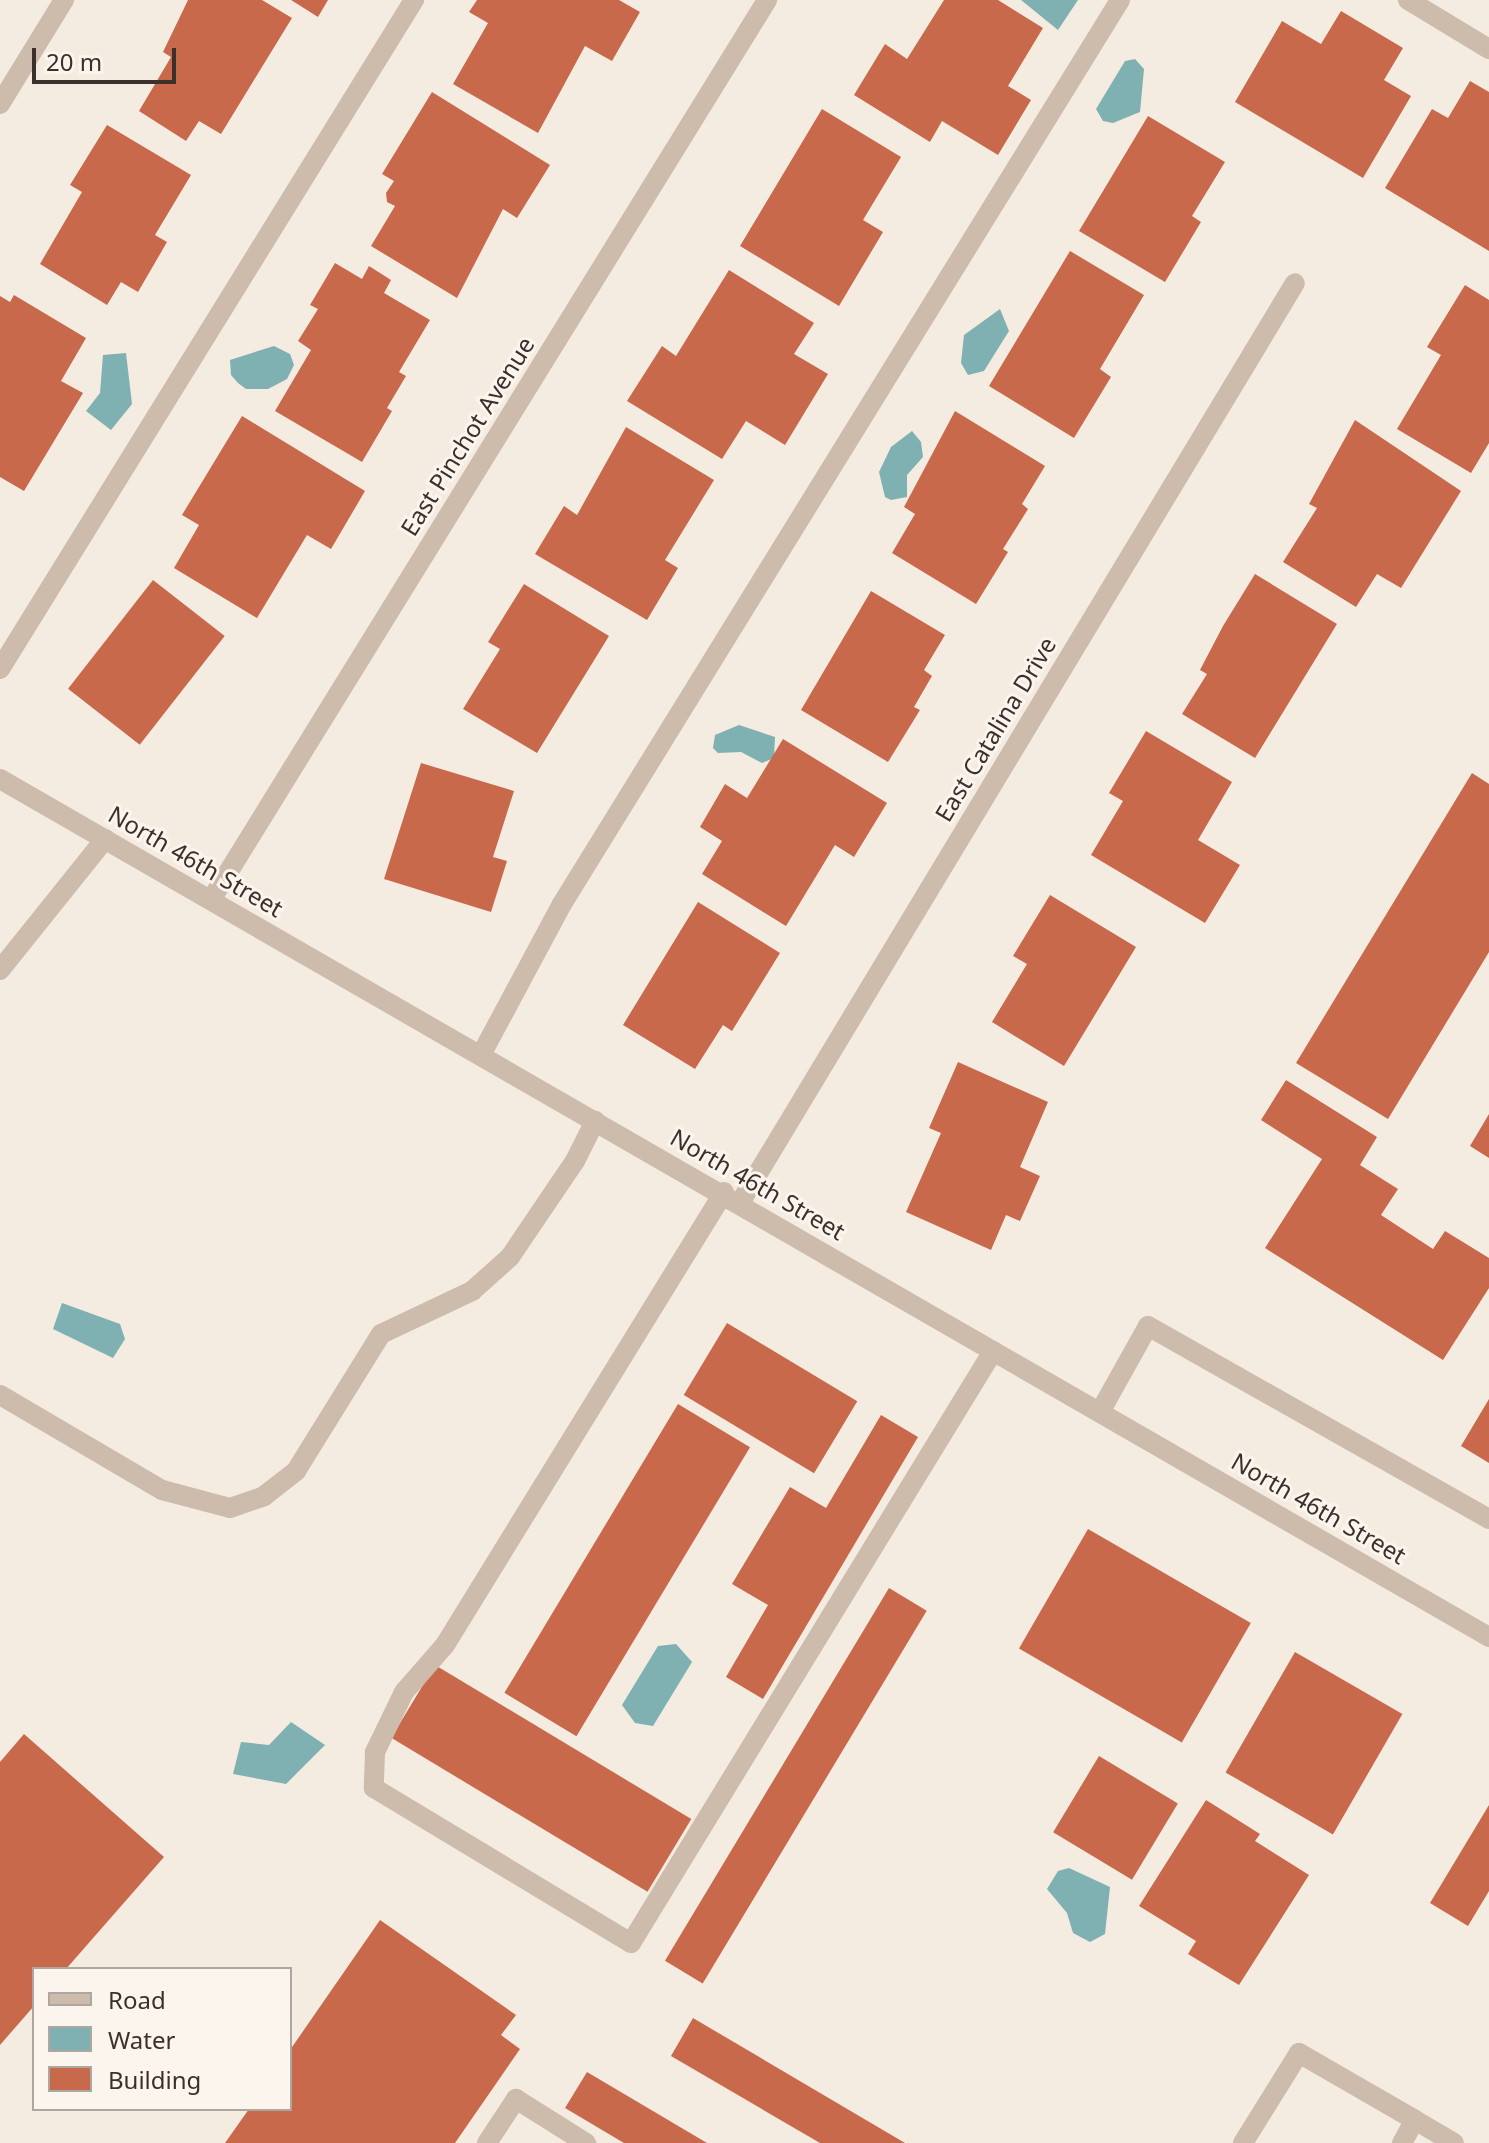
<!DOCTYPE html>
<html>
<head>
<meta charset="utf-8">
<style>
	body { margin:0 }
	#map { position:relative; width:1489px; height:2143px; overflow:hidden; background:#f4ebe1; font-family:"Noto Sans",sans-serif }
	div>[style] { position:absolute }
	.water>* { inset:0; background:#7fb0b2 }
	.building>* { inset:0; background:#c8694b; transform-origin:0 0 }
	.minor>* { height:20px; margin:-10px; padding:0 10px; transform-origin:10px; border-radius:10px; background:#cdbbac }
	span { translate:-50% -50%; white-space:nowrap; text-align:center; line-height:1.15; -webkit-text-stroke:6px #fbf5ee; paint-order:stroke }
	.street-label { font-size:24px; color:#3b302b }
	.legend { position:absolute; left:32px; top:1967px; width:260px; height:144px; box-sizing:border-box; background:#fbf5ee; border:2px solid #aea6a0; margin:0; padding:10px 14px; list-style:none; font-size:24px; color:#3b302b }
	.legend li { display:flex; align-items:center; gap:16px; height:40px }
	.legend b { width:40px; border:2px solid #aea6a0 }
	.scale { position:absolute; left:32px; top:48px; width:144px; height:36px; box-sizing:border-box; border:4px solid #3b302b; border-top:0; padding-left:10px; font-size:24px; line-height:28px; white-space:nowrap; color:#3b302b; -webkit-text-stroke:6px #fbf5ee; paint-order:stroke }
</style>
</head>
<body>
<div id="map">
	<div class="water">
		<i style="clip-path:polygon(1021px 0,1078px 0,1058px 30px)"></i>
		<i style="clip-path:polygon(1135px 59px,1144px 69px,1140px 112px,1113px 123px,1103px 121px,1096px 109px,1125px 61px)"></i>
		<i style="clip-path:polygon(1000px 309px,1009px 331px,984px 371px,968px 375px,961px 363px,964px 335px)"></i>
		<i style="clip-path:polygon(274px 346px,290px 354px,294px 365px,287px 379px,268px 389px,246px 389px,238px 383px,231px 375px,230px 360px)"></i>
		<i style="clip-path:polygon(126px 353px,132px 404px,111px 430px,86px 411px,100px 393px,103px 355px)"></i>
		<i style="clip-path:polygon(912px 431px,921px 442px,923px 457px,907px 475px,907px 497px,891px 500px,885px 497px,879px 472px,891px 447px)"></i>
		<i style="clip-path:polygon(739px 725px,775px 737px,774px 758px,762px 763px,741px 752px,718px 753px,713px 748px,715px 735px)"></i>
		<i style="clip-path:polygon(62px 1303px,120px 1324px,125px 1339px,113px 1358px,53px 1329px)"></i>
		<i style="clip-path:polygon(676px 1644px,692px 1662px,653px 1726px,635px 1723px,622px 1705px,658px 1646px)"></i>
		<i style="clip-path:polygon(291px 1722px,325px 1745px,286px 1784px,233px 1774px,241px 1742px,269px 1745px)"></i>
		<i style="clip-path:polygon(1069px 1868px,1110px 1887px,1105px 1934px,1090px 1942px,1073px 1933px,1067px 1913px,1047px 1889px,1058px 1871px)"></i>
	</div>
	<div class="building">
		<i style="clip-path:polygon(188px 0,262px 0,292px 18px,221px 134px,199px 121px,186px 141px,139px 111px,171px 57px,163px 52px)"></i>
		<i style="clip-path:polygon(291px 0,328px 0,318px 17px)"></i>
		<i style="clip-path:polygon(477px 0,619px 0,640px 12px,612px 61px,585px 46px,538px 133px,453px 84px,488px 23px,469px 12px)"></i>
		<i style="clip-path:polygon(944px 0,998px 0,1043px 28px,1008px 86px,1031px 100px,998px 155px,942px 121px,930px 142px,854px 95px,885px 44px,907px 59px)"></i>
		<i style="clip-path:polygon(1341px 11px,1403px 48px,1384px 80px,1411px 96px,1363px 178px,1235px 102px,1282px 21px,1321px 44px)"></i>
		<i style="clip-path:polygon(1470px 81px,1489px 92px,1489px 251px,1385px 188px,1432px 109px,1448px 118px)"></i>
		<i style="clip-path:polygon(432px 92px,550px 165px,517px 218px,503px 209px,457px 298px,371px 246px,395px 206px,387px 202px,386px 193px,394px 181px,382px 174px)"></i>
		<i style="clip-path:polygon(822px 109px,901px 157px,863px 220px,883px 232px,839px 306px,740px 246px)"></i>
		<i style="clip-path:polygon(1148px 116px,1225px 162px,1192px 216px,1201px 222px,1165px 282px,1079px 231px)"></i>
		<i style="clip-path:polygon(107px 125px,191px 175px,155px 235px,167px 242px,138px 292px,121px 282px,107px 305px,40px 264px,82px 192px,70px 185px)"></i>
		<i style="clip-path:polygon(1070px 251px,1144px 295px,1100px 369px,1111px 377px,1074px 438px,989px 386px)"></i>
		<i style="clip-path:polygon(335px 263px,362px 279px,369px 266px,391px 280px,384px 293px,430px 320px,399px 372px,406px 376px,387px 408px,392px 411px,362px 462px,275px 411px,311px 350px,298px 341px,318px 309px,310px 305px)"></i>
		<i style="clip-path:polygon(729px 270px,814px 323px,794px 354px,828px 374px,785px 445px,746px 421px,722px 459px,627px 401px,662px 346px,676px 356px)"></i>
		<i style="clip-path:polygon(1465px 285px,1489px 300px,1489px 443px,1471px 473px,1397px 429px,1441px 355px,1427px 347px)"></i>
		<i style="clip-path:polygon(14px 295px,86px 338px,61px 381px,83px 393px,24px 491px,0 477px,0 296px,10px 302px)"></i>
		<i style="clip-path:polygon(955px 411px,1045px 466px,1022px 504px,1028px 509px,1003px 549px,1008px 552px,976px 604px,892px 553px,915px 514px,904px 507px)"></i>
		<i style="clip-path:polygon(242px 416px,365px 491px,331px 549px,307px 535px,257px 618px,174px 568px,199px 525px,182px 515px)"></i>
		<i style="clip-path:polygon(1355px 420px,1461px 491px,1401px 588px,1377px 574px,1356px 607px,1283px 562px,1317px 508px,1309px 504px)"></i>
		<i style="clip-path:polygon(626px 427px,714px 480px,665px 560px,678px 568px,647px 620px,535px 554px,564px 506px,577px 515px)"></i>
		<i style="clip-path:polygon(1255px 574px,1337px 624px,1255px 758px,1182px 714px,1207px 674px,1200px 670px,1223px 626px)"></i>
		<i style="left:153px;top:580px;width:91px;height:138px;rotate:38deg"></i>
		<i style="clip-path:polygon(524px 584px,609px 636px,537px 753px,463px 709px,500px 649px,488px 642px)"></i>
		<i style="clip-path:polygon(871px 591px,945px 635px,924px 670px,932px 676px,914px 707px,920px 710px,888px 762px,801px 710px)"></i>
		<i style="clip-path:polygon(1146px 731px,1232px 782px,1198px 840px,1240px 865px,1205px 923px,1091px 855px,1123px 801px,1109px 793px)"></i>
		<i style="clip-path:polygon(783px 739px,887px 803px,854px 857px,835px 845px,786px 926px,702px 874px,722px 841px,700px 827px,725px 784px,747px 798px)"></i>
		<i style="clip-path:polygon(421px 763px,514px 791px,493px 857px,507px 861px,491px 912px,384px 879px)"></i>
		<i style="clip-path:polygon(1472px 773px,1489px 784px,1489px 952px,1388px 1119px,1296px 1063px)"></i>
		<i style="clip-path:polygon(1050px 895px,1136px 947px,1064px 1066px,992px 1022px,1027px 964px,1013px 956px)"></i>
		<i style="clip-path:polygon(698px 902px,780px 953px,732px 1031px,723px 1025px,695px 1069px,623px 1025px)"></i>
		<i style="clip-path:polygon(958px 1062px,1048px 1102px,1020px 1167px,1040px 1176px,1020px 1221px,1006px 1215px,991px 1250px,906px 1212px,941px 1133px,929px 1128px)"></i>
		<i style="clip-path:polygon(1286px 1080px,1377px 1137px,1360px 1165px,1398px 1189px,1381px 1215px,1433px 1249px,1445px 1231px,1489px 1258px,1489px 1288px,1443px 1360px,1265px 1248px,1322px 1159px,1261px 1120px)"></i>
		<i style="clip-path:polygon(1489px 1114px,1489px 1158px,1470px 1146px)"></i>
		<i style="left:727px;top:1323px;width:152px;height:84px;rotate:31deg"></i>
		<i style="clip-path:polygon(1489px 1399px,1489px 1463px,1461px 1446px)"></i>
		<i style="left:678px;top:1404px;width:84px;height:337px;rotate:31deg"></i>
		<i style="clip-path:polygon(881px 1415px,918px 1437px,763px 1699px,726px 1677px,768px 1605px,732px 1584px,790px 1487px,826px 1508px)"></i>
		<i style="left:1088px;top:1529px;width:188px;height:138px;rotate:30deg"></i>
		<i style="left:889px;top:1588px;width:44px;height:435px;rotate:31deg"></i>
		<i style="left:1295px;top:1652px;width:124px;height:139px;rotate:30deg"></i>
		<i style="left:435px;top:1665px;width:299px;height:85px;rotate:31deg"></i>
		<i style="clip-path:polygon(24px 1734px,164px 1857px,66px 1969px,34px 1969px,34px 2006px,0 2045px,0 1762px)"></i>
		<i style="left:1099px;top:1756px;width:92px;height:89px;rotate:31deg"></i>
		<i style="clip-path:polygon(1206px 1800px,1260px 1834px,1255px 1841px,1309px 1875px,1239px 1985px,1188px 1954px,1196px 1941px,1139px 1906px)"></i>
		<i style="clip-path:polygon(1489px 1805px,1489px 1891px,1468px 1926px,1430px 1903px)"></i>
		<i style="clip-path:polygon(380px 1920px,516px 2015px,501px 2035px,520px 2049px,455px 2143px,225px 2143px,249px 2109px,290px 2109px,290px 2050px)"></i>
		<i style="clip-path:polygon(693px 2018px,905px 2143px,820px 2143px,671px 2056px)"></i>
		<i style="clip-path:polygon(587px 2072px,707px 2143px,624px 2143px,565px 2108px)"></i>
	</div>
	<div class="minor">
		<i style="left:1408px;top:0;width:95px;rotate:31.2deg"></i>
		<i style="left:0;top:104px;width:122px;rotate:-58.4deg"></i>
		<i style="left:0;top:669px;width:787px;rotate:-58.25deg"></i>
		<i style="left:0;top:779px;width:1719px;rotate:29.95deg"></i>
		<i style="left:211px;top:900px;width:1058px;rotate:-58.29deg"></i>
		<i style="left:0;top:970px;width:168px;rotate:-51.3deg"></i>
		<i style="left:481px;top:1055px;width:171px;rotate:-61.8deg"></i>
		<i style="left:562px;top:904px;width:1062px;rotate:-58.31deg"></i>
		<i style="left:724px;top:1192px;width:532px;rotate:121.63deg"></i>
		<i style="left:445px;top:1645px;width:62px;rotate:131.1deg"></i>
		<i style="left:404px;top:1692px;width:67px;rotate:115.8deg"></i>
		<i style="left:375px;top:1752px;width:36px;rotate:92deg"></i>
		<i style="left:374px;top:1788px;width:300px;rotate:31.1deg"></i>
		<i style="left:631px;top:1943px;width:694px;rotate:-58.55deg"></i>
		<i style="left:740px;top:1203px;width:1074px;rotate:-58.9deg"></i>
		<i style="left:0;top:1395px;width:188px;rotate:30.4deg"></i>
		<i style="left:162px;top:1490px;width:70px;rotate:14.8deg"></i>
		<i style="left:230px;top:1508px;width:36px;rotate:-19deg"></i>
		<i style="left:264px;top:1496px;width:41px;rotate:-38deg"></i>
		<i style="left:296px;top:1471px;width:161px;rotate:-58.2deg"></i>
		<i style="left:381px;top:1334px;width:101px;rotate:-25.3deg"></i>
		<i style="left:472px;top:1291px;width:51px;rotate:-41.8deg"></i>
		<i style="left:510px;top:1257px;width:116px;rotate:-55.9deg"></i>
		<i style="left:575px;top:1161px;width:45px;rotate:-63.4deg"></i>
		<i style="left:1100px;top:1412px;width:98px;rotate:-60.8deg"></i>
		<i style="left:1148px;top:1326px;width:392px;rotate:29.5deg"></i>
		<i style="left:487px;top:2143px;width:53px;rotate:-56.6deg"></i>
		<i style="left:516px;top:2099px;width:83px;rotate:32.2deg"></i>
		<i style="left:1243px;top:2143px;width:106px;rotate:-58.1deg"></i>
		<i style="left:1299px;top:2053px;width:134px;rotate:30deg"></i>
		<i style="left:1402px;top:2143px;width:26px;rotate:-61deg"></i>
		<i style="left:1415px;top:2120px;width:45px;rotate:30.5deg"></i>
	</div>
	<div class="street-label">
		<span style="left:467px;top:436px;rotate:-58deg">East Pinchot Avenue</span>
		<span style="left:995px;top:729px;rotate:-59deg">East Catalina Drive</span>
		<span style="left:196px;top:861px;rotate:30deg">North 46th Street</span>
		<span style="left:758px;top:1184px;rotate:30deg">North 46th Street</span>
		<span style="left:1319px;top:1508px;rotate:30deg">North 46th Street</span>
	</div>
	<ul class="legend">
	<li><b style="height:10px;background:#cdbbac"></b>Road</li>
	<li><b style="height:22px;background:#7fb0b2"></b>Water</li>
	<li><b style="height:22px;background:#c8694b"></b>Building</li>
	</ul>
	<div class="scale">20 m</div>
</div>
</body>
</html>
